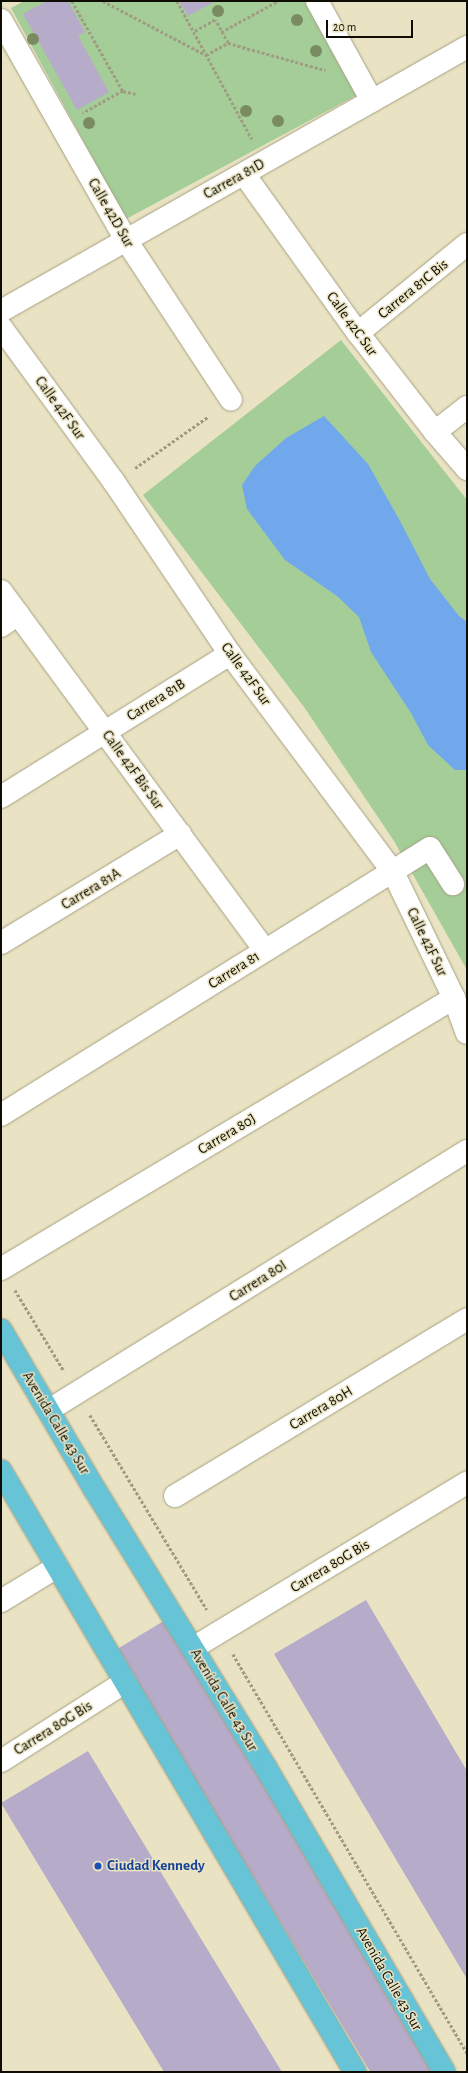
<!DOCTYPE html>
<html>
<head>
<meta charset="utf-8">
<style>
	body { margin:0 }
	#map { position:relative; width:468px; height:2073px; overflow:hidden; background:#e9e3c3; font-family:"Alegreya Sans",sans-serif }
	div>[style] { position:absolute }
	.green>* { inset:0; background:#a4cd98 }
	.water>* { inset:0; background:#71a7eb }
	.building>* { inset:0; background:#b6abc9; transform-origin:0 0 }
	.path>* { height:2.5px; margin-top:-1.25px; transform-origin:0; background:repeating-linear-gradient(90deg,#a09b83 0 3px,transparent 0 5px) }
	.roads { filter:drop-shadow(0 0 1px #a6a182) drop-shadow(0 0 1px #a6a182) }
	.minor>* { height:22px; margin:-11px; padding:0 11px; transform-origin:11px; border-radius:11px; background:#fff }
	.major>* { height:22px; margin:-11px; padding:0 11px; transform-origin:11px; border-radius:11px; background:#67c3d6 }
	.trees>* { width:12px; height:12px; margin:-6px; border-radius:50%; background:#7a8b62 }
	.dots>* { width:11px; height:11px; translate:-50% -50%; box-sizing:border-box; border:2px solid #e9e3c3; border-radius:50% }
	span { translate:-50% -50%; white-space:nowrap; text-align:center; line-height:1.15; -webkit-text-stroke:3px #e9e3c3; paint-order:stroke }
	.street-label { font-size:15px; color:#0f0d03 }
	.transit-label { font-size:15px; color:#164399; font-weight:700 }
	.left { translate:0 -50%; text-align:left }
	.frame { position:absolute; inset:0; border:2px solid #0f0d03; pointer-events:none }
	.scale { position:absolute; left:326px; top:20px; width:87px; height:18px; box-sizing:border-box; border:2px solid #0f0d03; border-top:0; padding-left:5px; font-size:12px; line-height:14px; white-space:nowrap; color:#0f0d03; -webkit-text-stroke:3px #e9e3c3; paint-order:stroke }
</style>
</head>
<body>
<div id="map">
	<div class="green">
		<i style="clip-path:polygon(24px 1px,306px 1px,357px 95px,126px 219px,11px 8px)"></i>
		<i style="clip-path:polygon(341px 340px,467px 500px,467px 970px,394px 841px,304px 707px,143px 495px)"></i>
	</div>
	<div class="water">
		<i style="clip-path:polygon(324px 416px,368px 464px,400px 521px,430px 579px,459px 616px,467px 622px,467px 770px,455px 770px,428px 745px,411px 713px,371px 652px,359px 617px,337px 596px,285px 560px,247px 509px,242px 485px,255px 466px,286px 438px)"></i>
	</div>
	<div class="building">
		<i style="clip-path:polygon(47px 1px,68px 1px,85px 32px,78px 36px,109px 92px,77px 110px,23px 14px)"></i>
		<i style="clip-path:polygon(179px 1px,216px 1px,188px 16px)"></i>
		<i style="clip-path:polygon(366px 1600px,467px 1771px,467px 1979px,274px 1654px)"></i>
		<i style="left:167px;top:1619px;width:526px;height:59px;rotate:59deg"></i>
		<i style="clip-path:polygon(88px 1751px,195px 1929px,282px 2072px,164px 2072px,1px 1803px)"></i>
	</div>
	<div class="path">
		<i style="left:72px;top:1px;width:103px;rotate:60.5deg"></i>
		<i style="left:123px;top:91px;width:46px;rotate:151.2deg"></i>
		<i style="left:103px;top:1px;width:116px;rotate:27.7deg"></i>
		<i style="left:206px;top:55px;width:25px;rotate:-29deg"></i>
		<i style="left:228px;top:43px;width:26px;rotate:-119deg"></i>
		<i style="left:215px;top:20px;width:24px;rotate:150deg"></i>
		<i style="left:177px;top:1px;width:157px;rotate:61.5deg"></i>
		<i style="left:221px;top:32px;width:65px;rotate:-28.5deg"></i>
		<i style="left:228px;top:43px;width:101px;rotate:15.6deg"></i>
		<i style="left:123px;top:91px;width:13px;rotate:13deg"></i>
		<i style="left:135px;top:468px;width:90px;rotate:-35.1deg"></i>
		<i style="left:15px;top:1290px;width:95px;rotate:58.8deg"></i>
		<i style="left:90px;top:1415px;width:227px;rotate:59deg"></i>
		<i style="left:233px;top:1654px;width:463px;rotate:59.6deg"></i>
	</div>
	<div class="roads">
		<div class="minor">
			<i style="left:317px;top:1px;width:114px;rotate:61.2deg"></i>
			<i style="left:1px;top:20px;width:253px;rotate:60.4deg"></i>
			<i style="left:126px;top:240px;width:191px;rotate:56.7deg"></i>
			<i style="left:244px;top:174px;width:196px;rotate:54.4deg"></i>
			<i style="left:358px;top:333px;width:125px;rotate:52.1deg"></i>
			<i style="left:435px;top:432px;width:49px;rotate:49.1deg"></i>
			<i style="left:1px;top:311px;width:536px;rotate:-29.53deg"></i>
			<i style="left:1px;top:327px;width:192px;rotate:53.9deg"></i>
			<i style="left:114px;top:482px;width:207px;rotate:56deg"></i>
			<i style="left:230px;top:654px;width:272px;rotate:53.2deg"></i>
			<i style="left:393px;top:872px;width:140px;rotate:64.2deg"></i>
			<i style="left:454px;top:998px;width:37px;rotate:70deg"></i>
			<i style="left:358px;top:333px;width:141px;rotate:-39.2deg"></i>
			<i style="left:435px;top:432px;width:41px;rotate:-38deg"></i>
			<i style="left:1px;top:591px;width:446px;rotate:53.7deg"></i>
			<i style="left:1px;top:626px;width:21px;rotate:-35deg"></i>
			<i style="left:1px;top:797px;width:270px;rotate:-32deg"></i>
			<i style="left:1px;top:943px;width:210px;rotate:-31.3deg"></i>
			<i style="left:1px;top:1115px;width:505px;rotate:-31.9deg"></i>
			<i style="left:430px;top:848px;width:43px;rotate:57.4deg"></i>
			<i style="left:1px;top:1269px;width:528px;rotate:-30.89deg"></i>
			<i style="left:49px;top:1410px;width:492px;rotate:-31.8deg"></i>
			<i style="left:175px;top:1496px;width:341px;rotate:-31.2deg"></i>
			<i style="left:1px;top:1601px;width:66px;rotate:-31.3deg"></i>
			<i style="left:193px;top:1648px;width:320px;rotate:-31.1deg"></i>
			<i style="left:1px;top:1761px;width:147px;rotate:-32.5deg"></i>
		</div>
		<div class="major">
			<i style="left:1px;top:1330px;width:186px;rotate:59.6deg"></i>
			<i style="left:95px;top:1490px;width:326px;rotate:58.4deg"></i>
			<i style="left:266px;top:1768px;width:352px;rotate:59.6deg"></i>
			<i style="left:1px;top:1471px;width:698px;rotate:59.5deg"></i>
		</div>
	</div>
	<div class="trees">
		<i style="left:218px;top:11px"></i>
		<i style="left:297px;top:20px"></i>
		<i style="left:33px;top:39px"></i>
		<i style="left:316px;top:51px"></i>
		<i style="left:246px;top:111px"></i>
		<i style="left:278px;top:121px"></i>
		<i style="left:89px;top:123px"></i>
	</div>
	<div class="dots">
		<i style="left:98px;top:1866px;background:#1a4fb4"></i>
	</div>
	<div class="street-label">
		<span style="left:234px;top:179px;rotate:-29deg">Carrera 81D</span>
		<span style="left:111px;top:213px;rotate:60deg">Calle 42D Sur</span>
		<span style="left:413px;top:289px;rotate:-39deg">Carrera 81C Bis</span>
		<span style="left:352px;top:324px;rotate:54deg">Calle 42C Sur</span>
		<span style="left:60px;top:408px;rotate:54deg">Calle 42F Sur</span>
		<span style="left:246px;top:674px;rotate:54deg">Calle 42F Sur</span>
		<span style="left:156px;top:700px;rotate:-32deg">Carrera 81B</span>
		<span style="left:133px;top:770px;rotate:54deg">Calle 42F Bis Sur</span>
		<span style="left:91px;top:889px;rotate:-31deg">Carrera 81A</span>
		<span style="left:427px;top:942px;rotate:64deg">Calle 42F Sur</span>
		<span style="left:234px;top:970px;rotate:-32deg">Carrera 81</span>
		<span style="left:227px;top:1134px;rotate:-31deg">Carrera 80J</span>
		<span style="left:258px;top:1281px;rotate:-32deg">Carrera 80I</span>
		<span style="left:321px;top:1408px;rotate:-31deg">Carrera 80H</span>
		<span style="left:56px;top:1423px;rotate:59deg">Avenida Calle 43 Sur</span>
		<span style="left:330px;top:1566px;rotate:-31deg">Carrera 80G Bis</span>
		<span style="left:224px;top:1700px;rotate:59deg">Avenida Calle 43 Sur</span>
		<span style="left:53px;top:1728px;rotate:-32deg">Carrera 80G Bis</span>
		<span style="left:389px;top:1979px;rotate:60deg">Avenida Calle 43 Sur</span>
	</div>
	<div class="transit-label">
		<span class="left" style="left:107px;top:1866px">Ciudad Kennedy</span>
	</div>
	<div class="frame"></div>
	<div class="scale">20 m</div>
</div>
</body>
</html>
